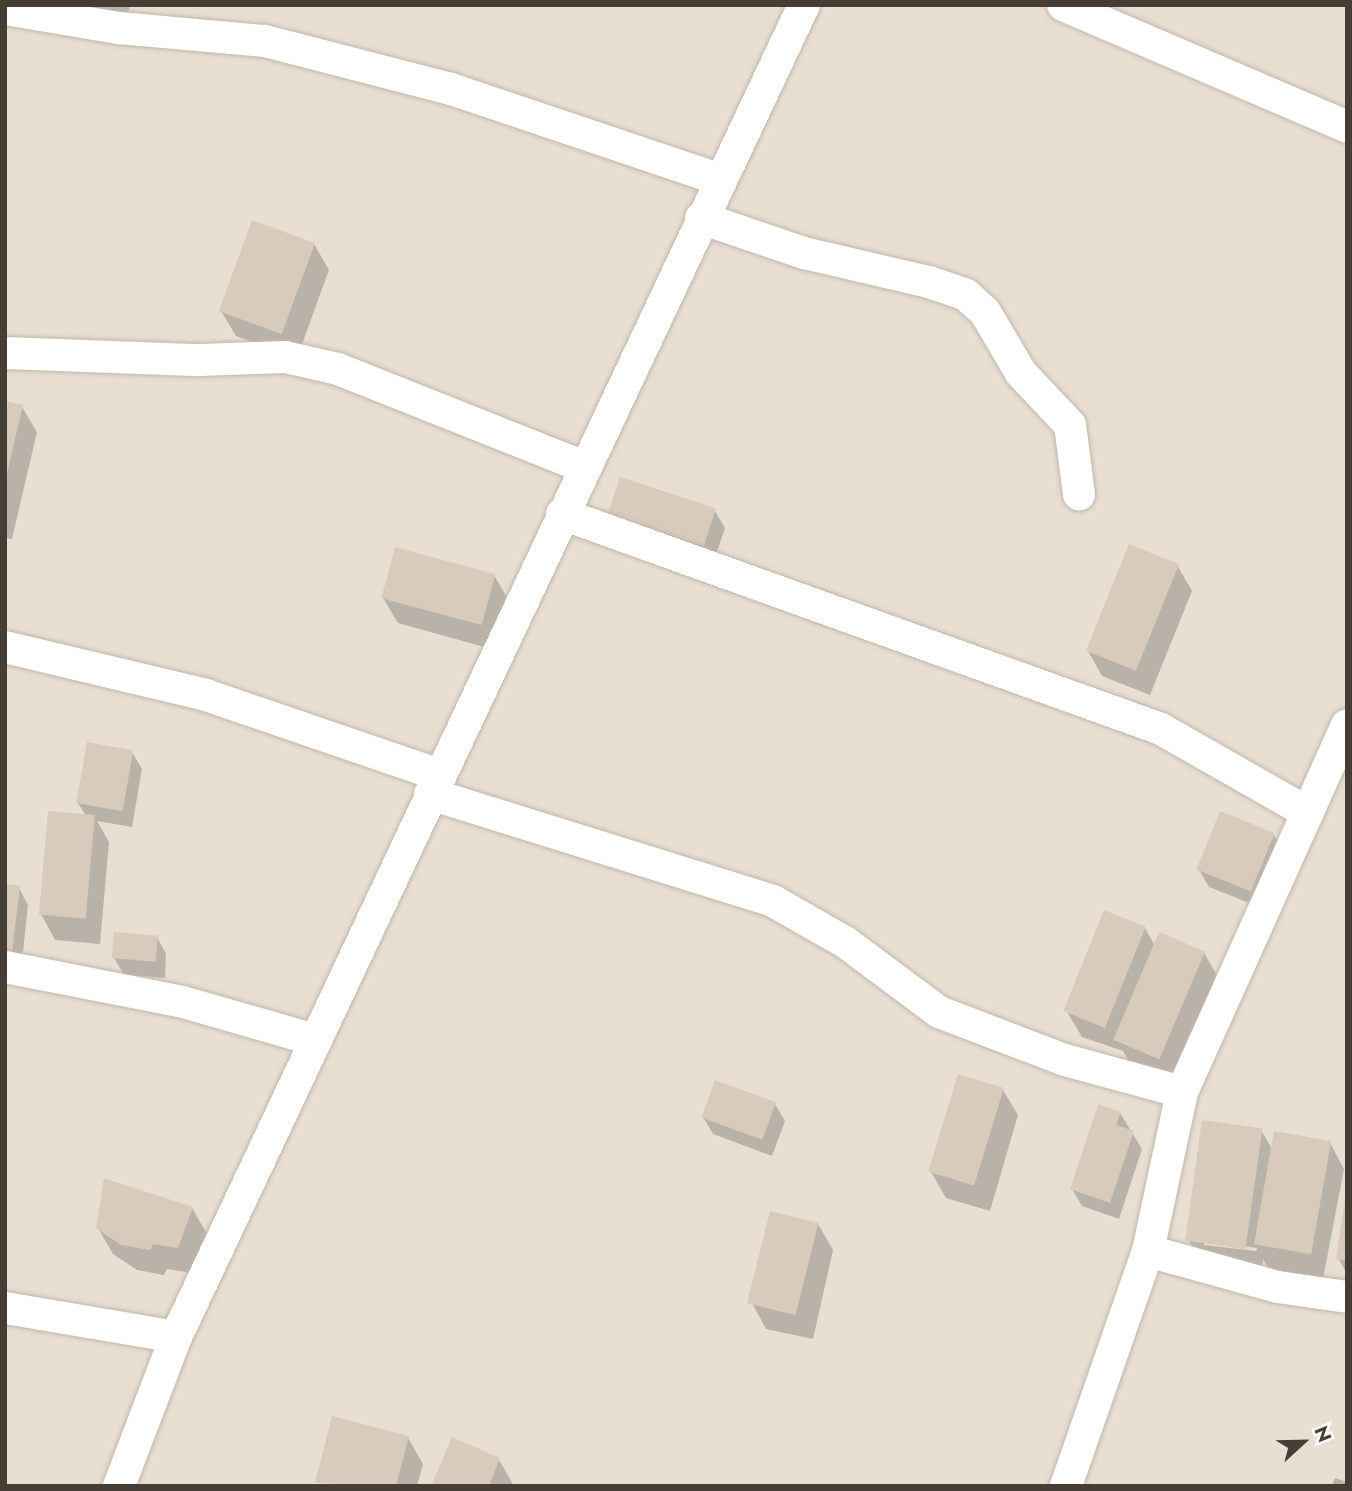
<!DOCTYPE html>
<html>
<head>
<meta charset="utf-8">
<style>
	body { margin:0 }
	#map { position:relative; width:1352px; height:1491px; overflow:hidden; background:#f3eee5; font-family:Jost,sans-serif }
	div>[style] { position:absolute }
	.residential>* { inset:0; background:#e8dfd2; transform-origin:0 0 }
	.shadow>* { inset:0; background:#0003 }
	.building>* { inset:0; background:#d9cbbc; transform-origin:0 0 }
	.roads { filter:drop-shadow(0 0 2px #c2b7aa) drop-shadow(0 0 2px #c2b7aa) }
	.minor>* { height:32px; margin:-16px; padding:0 16px; transform-origin:16px; border-radius:16px; background:#fff }
	span { translate:-50% -50%; white-space:nowrap; text-align:center; line-height:1.15; -webkit-text-stroke:5px #fff; paint-order:stroke }
	.frame { position:absolute; inset:0; border:7px solid #463d34; pointer-events:none }
	.north { position:absolute; left:1268px; top:1407px; width:70px; height:70px; -webkit-text-stroke:5px #fff; paint-order:stroke; rotate:68deg; font-size:19px; font-weight:700; line-height:28px; text-align:center; color:#463d34 }
	.north::after { content:''; display:block; margin:auto; width:24px; height:32px; background:#463d34; clip-path:polygon(50% 0,100% 100%,50% 72%,0 100%) }
</style>
</head>
<body>
<div id="map">
	<div class="residential">
		<i style="left:5px;top:5px;width:1342px;height:1481px"></i>
	</div>
	<div class="shadow">
		<i style="clip-path:polygon(79px 5px,130px 5px,126px 20px)"></i>
		<i style="clip-path:polygon(314px 244px,329px 270px,297px 358px,236px 336px,221px 311px)"></i>
		<i style="clip-path:polygon(5px 403px,22px 407px,37px 432px,12px 539px,5px 538px)"></i>
		<i style="clip-path:polygon(715px 511px,725px 528px,713px 564px,619px 532px)"></i>
		<i style="clip-path:polygon(1177px 565px,1192px 591px,1150px 695px,1102px 676px,1088px 651px)"></i>
		<i style="clip-path:polygon(494px 575px,509px 601px,495px 650px,398px 623px,383px 598px)"></i>
		<i style="clip-path:polygon(132px 752px,142px 769px,132px 827px,97px 821px,109px 842px,100px 944px,55px 940px,41px 914px,86px 816px,78px 803px)"></i>
		<i style="clip-path:polygon(1274px 835px,1284px 852px,1262px 908px,1209px 887px,1199px 870px)"></i>
		<i style="clip-path:polygon(19px 888px,28px 905px,21px 970px,5px 968px)"></i>
		<i style="clip-path:polygon(1145px 928px,1155px 946px,1204px 953px,1219px 979px,1174px 1084px,1131px 1065px,1123px 1051px,1082px 1037px,1067px 1012px)"></i>
		<i style="clip-path:polygon(157px 937px,166px 954px,165px 978px,124px 975px,114px 958px)"></i>
		<i style="clip-path:polygon(1003px 1090px,1018px 1115px,990px 1211px,946px 1198px,931px 1172px)"></i>
		<i style="clip-path:polygon(775px 1104px,785px 1121px,772px 1156px,713px 1134px,703px 1117px)"></i>
		<i style="clip-path:polygon(1120px 1113px,1142px 1149px,1119px 1219px,1082px 1206px,1072px 1189px)"></i>
		<i style="clip-path:polygon(evenodd,1261px 1130px,1272px 1149px,1330px 1143px,1344px 1169px,1323px 1279px,1269px 1269px,1263px 1259px,1262px 1274px,1204px 1266px,1189px 1241px,1261px 1130px,1204px 1241px,1257px 1248px,1256px 1251px,1204px 1245px,1204px 1241px)"></i>
		<i style="clip-path:polygon(1347px 1200px,1347px 1274px,1338px 1258px)"></i>
		<i style="clip-path:polygon(192px 1208px,207px 1234px,192px 1273px,167px 1269px,164px 1275px,137px 1270px,113px 1254px,98px 1228px)"></i>
		<i style="clip-path:polygon(818px 1224px,833px 1250px,813px 1339px,766px 1329px,752px 1303px)"></i>
		<i style="clip-path:polygon(408px 1438px,423px 1464px,417px 1486px,317px 1482px)"></i>
		<i style="clip-path:polygon(499px 1460px,514px 1486px,433px 1486px)"></i>
		<i style="clip-path:polygon(1335px 1478px,1347px 1482px,1347px 1486px,1332px 1486px)"></i>
	</div>
	<div class="building">
		<i style="left:252px;top:220px;width:67px;height:97px;rotate:20deg"></i>
		<i style="clip-path:polygon(5px 401px,23px 405px,6px 478px,5px 478px)"></i>
		<i style="left:620px;top:477px;width:101px;height:40px;rotate:18deg"></i>
		<i style="left:1129px;top:544px;width:54px;height:115px;rotate:22deg"></i>
		<i style="left:395px;top:547px;width:104px;height:53px;rotate:15deg"></i>
		<i style="left:87px;top:742px;width:47px;height:62px;rotate:10deg"></i>
		<i style="left:48px;top:811px;width:47px;height:104px;rotate:5deg"></i>
		<i style="left:1220px;top:811px;width:59px;height:63px;rotate:22deg"></i>
		<i style="clip-path:polygon(5px 884px,20px 886px,12px 953px,5px 953px)"></i>
		<i style="left:1104px;top:910px;width:45px;height:109px;rotate:22deg"></i>
		<i style="left:114px;top:932px;width:44px;height:26px;rotate:5deg"></i>
		<i style="left:1159px;top:932px;width:50px;height:117px;rotate:23deg"></i>
		<i style="left:958px;top:1074px;width:48px;height:102px;rotate:17deg"></i>
		<i style="left:715px;top:1080px;width:65px;height:40px;rotate:20deg"></i>
		<i style="clip-path:polygon(1098px 1104px,1121px 1112px,1116px 1125px,1134px 1131px,1110px 1203px,1070px 1189px)"></i>
		<i style="left:1202px;top:1120px;width:61px;height:122px;rotate:8deg"></i>
		<i style="left:1274px;top:1131px;width:58px;height:115px;rotate:10deg"></i>
		<i style="clip-path:polygon(104px 1178px,193px 1207px,178px 1248px,153px 1244px,150px 1250px,121px 1245px,96px 1228px)"></i>
		<i style="clip-path:polygon(1345px 1199px,1347px 1199px,1347px 1261px,1336px 1259px)"></i>
		<i style="left:770px;top:1211px;width:50px;height:95px;rotate:14deg"></i>
		<i style="clip-path:polygon(332px 1416px,409px 1436px,396px 1486px,315px 1483px)"></i>
		<i style="clip-path:polygon(452px 1437px,500px 1458px,489px 1486px,431px 1486px)"></i>
	</div>
	<div class="roads">
		<div class="minor">
			<i style="left:1063px;top:5px;width:309px;rotate:23.2deg"></i>
			<i style="left:5px;top:9px;width:116px;rotate:9.5deg"></i>
			<i style="left:119px;top:28px;width:147px;rotate:5.1deg"></i>
			<i style="left:265px;top:41px;width:192px;rotate:14.5deg"></i>
			<i style="left:451px;top:89px;width:283px;rotate:18.6deg"></i>
			<i style="left:701px;top:218px;width:109px;rotate:18.8deg"></i>
			<i style="left:804px;top:253px;width:128px;rotate:13.1deg"></i>
			<i style="left:929px;top:282px;width:39px;rotate:19deg"></i>
			<i style="left:966px;top:295px;width:25px;rotate:42deg"></i>
			<i style="left:985px;top:312px;width:71px;rotate:59.5deg"></i>
			<i style="left:1021px;top:373px;width:71px;rotate:46.7deg"></i>
			<i style="left:1070px;top:425px;width:70px;rotate:82.6deg"></i>
			<i style="left:5px;top:353px;width:195px;rotate:2.1deg"></i>
			<i style="left:200px;top:360px;width:85px;rotate:-2deg"></i>
			<i style="left:285px;top:357px;width:54px;rotate:12.8deg"></i>
			<i style="left:338px;top:369px;width:265px;rotate:21.7deg"></i>
			<i style="left:562px;top:514px;width:636px;rotate:19.74deg"></i>
			<i style="left:1161px;top:729px;width:169px;rotate:29.7deg"></i>
			<i style="left:5px;top:647px;width:207px;rotate:13.4deg"></i>
			<i style="left:206px;top:695px;width:246px;rotate:18.9deg"></i>
			<i style="left:430px;top:794px;width:359px;rotate:17.3deg"></i>
			<i style="left:773px;top:901px;width:83px;rotate:29.7deg"></i>
			<i style="left:845px;top:942px;width:117px;rotate:36.7deg"></i>
			<i style="left:939px;top:1012px;width:135px;rotate:20.9deg"></i>
			<i style="left:1065px;top:1060px;width:121px;rotate:15.3deg"></i>
			<i style="left:5px;top:967px;width:181px;rotate:11.1deg"></i>
			<i style="left:183px;top:1002px;width:137px;rotate:16.1deg"></i>
			<i style="left:1148px;top:1251px;width:135px;rotate:15.5deg"></i>
			<i style="left:1278px;top:1287px;width:70px;rotate:8.2deg"></i>
			<i style="left:5px;top:1308px;width:173px;rotate:9.6deg"></i>
			<i style="left:119px;top:1486px;width:160px;rotate:-69.1deg"></i>
			<i style="left:176px;top:1337px;width:1473px;rotate:-64.76deg"></i>
			<i style="left:1066px;top:1486px;width:249px;rotate:-70.8deg"></i>
			<i style="left:1148px;top:1251px;width:163px;rotate:-77.9deg"></i>
			<i style="left:1182px;top:1092px;width:402px;rotate:-65.8deg"></i>
		</div>
	</div>
	<div class="frame"></div>
	<div class="north">N</div>
</div>
</body>
</html>
